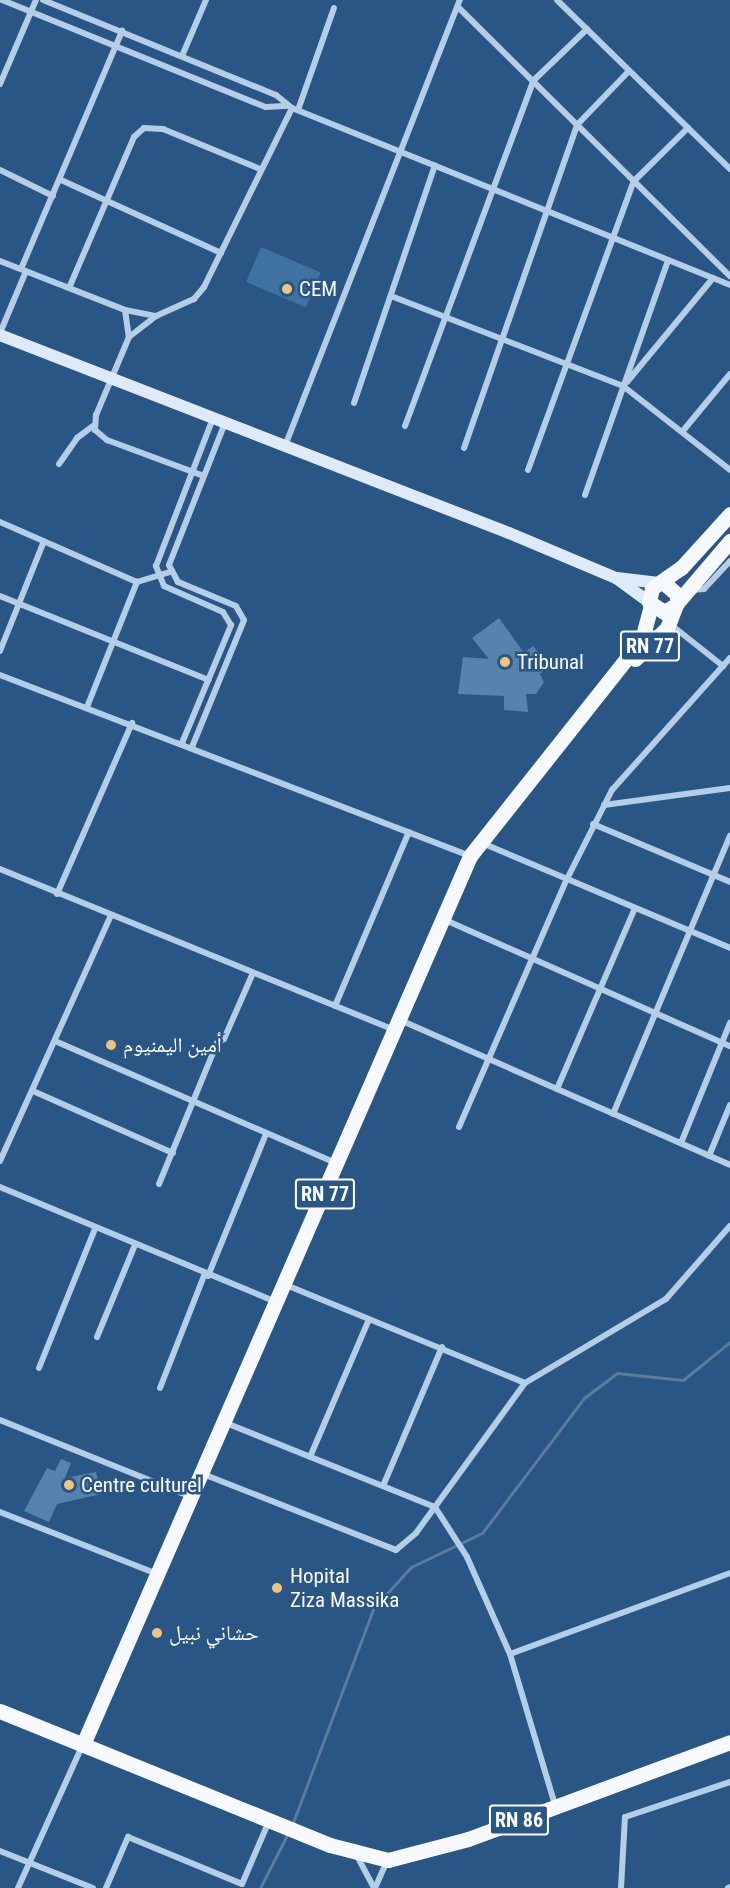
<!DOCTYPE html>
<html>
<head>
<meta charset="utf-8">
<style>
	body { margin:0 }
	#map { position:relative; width:730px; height:1888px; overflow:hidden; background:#2a5685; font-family:"Roboto Condensed","Noto Naskh Arabic",sans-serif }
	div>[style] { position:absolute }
	.green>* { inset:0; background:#3f71a1; transform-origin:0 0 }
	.stream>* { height:3px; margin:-1.5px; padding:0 1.5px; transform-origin:1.5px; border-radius:1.5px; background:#5d7b9b }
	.building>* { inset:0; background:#5682ae }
	.street>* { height:6px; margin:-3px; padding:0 3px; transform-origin:3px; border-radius:3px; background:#b5cee7 }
	.secondary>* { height:12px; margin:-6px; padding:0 6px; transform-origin:6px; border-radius:6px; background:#deeaf7 }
	.primary>* { height:15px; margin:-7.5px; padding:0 7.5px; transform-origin:7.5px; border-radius:7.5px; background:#f6f9fe }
	.dots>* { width:16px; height:16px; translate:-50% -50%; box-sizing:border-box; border:3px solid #2a5685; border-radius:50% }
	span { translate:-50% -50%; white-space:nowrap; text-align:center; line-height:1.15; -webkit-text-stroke:5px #2a5685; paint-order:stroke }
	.shield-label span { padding:2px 4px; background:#2a5685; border:2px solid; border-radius:4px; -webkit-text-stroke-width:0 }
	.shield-label { font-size:20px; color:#fff; font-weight:700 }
	.poi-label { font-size:21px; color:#fff }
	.left { translate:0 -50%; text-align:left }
</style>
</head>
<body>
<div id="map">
	<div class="green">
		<i style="left:261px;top:247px;width:65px;height:38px;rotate:23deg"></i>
	</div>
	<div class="stream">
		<i style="left:292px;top:1825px;width:231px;rotate:-69.4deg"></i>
		<i style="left:373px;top:1609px;width:57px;rotate:-47.9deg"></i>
		<i style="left:411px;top:1567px;width:79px;rotate:-25.6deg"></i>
		<i style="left:482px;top:1533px;width:169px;rotate:-52.9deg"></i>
		<i style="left:584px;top:1398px;width:41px;rotate:-37.1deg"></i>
		<i style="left:617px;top:1373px;width:66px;rotate:6.1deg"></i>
		<i style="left:683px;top:1380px;width:60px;rotate:-39deg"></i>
		<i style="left:260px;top:1888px;width:62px;rotate:-63deg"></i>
	</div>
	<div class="building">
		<i style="clip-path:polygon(499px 618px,524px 653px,533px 646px,550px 666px,540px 674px,544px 682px,536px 694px,526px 694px,528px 712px,504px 710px,504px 696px,458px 694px,463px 657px,489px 659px,472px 638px)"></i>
		<i style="clip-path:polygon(61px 1459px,71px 1463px,65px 1478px,96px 1472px,101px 1494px,57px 1504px,49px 1522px,24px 1511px,47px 1468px,55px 1471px)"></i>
	</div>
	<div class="street">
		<i style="left:2px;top:0;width:285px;rotate:22.1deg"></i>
		<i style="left:266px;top:107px;width:22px;rotate:-3deg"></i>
		<i style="left:43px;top:0;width:252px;rotate:22.2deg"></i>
		<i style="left:276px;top:95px;width:21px;rotate:39deg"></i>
		<i style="left:292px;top:108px;width:472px;rotate:22deg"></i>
		<i style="left:557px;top:0;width:242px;rotate:44.3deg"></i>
		<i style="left:458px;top:7px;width:383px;rotate:44.7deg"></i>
		<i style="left:182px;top:56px;width:61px;rotate:-66.8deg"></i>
		<i style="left:0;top:84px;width:91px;rotate:-66.8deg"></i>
		<i style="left:298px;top:110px;width:108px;rotate:-70.6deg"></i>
		<i style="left:0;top:170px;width:59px;rotate:26.1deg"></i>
		<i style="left:61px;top:180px;width:176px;rotate:24.5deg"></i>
		<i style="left:0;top:261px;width:134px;rotate:21.4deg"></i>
		<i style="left:125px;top:310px;width:27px;rotate:82deg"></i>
		<i style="left:129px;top:337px;width:85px;rotate:112.9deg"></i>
		<i style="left:96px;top:415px;width:15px;rotate:94deg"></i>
		<i style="left:95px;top:430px;width:16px;rotate:40deg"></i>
		<i style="left:107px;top:440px;width:103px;rotate:20.4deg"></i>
		<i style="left:21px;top:269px;width:259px;rotate:-67deg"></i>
		<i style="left:69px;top:288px;width:164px;rotate:-66.7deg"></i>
		<i style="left:134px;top:137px;width:13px;rotate:-42deg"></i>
		<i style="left:144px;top:128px;width:19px;rotate:3deg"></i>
		<i style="left:163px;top:129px;width:105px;rotate:22.4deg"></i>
		<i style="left:391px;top:296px;width:249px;rotate:21.2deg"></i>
		<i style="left:623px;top:386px;width:136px;rotate:38.1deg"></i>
		<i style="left:125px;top:310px;width:32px;rotate:11deg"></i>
		<i style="left:0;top:333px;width:67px;rotate:-67.2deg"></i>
		<i style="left:129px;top:337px;width:34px;rotate:-38deg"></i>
		<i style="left:156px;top:316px;width:42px;rotate:-24.1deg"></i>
		<i style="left:194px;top:299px;width:16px;rotate:-50deg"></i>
		<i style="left:204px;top:287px;width:199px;rotate:-63.8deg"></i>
		<i style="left:627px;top:382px;width:135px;rotate:-50.4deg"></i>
		<i style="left:354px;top:403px;width:251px;rotate:-71.2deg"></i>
		<i style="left:405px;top:426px;width:368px;rotate:-69.6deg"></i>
		<i style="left:533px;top:81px;width:75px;rotate:-43.9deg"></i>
		<i style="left:682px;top:432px;width:75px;rotate:-50.4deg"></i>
		<i style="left:285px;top:446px;width:479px;rotate:-68.6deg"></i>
		<i style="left:464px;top:448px;width:342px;rotate:-70.7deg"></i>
		<i style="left:577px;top:125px;width:75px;rotate:-46.1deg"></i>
		<i style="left:59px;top:464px;width:32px;rotate:-55deg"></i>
		<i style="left:77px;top:438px;width:21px;rotate:-37deg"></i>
		<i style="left:528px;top:470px;width:308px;rotate:-69.9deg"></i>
		<i style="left:634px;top:181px;width:76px;rotate:-44.5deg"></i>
		<i style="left:585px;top:495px;width:249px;rotate:-70.5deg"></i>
		<i style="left:0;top:522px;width:150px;rotate:23.7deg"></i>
		<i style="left:137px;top:582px;width:34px;rotate:-17deg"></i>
		<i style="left:690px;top:590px;width:14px;rotate:-4deg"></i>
		<i style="left:704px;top:589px;width:38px;rotate:-47deg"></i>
		<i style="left:0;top:596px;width:225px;rotate:21.9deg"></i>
		<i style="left:670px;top:624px;width:68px;rotate:38.4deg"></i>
		<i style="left:0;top:651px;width:118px;rotate:-68.2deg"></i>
		<i style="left:0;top:675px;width:504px;rotate:21.06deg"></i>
		<i style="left:87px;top:707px;width:135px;rotate:-68.2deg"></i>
		<i style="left:182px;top:743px;width:128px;rotate:-67.4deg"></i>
		<i style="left:231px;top:625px;width:15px;rotate:-122deg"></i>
		<i style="left:223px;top:612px;width:64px;rotate:-156.2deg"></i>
		<i style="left:164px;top:586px;width:22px;rotate:-112deg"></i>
		<i style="left:156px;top:566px;width:159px;rotate:-68.9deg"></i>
		<i style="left:192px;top:747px;width:137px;rotate:-67.7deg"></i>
		<i style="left:244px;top:620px;width:16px;rotate:-120deg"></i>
		<i style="left:236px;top:606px;width:63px;rotate:-157.5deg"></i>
		<i style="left:178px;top:582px;width:19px;rotate:-118deg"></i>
		<i style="left:169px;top:565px;width:153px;rotate:-68.5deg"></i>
		<i style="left:604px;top:805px;width:127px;rotate:-7.7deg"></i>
		<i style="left:593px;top:824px;width:149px;rotate:22.9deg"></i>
		<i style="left:482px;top:843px;width:269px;rotate:22.9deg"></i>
		<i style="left:0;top:869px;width:426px;rotate:22.2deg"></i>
		<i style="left:57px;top:894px;width:187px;rotate:-66.3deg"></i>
		<i style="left:443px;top:919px;width:314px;rotate:23.9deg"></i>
		<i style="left:335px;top:1006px;width:189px;rotate:-67deg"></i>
		<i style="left:400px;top:1020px;width:360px;rotate:23.7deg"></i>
		<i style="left:55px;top:1041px;width:305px;rotate:23.5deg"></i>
		<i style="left:557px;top:1089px;width:197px;rotate:-66.7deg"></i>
		<i style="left:33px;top:1091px;width:153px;rotate:23.9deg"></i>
		<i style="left:613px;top:1114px;width:302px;rotate:-67.2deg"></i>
		<i style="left:459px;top:1127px;width:270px;rotate:-66.5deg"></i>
		<i style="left:567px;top:879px;width:100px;rotate:-63.2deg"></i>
		<i style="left:612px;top:790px;width:177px;rotate:-48.2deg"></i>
		<i style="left:681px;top:1143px;width:130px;rotate:-67.8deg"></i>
		<i style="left:709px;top:1156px;width:55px;rotate:-67.6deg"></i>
		<i style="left:0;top:1161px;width:270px;rotate:-65.7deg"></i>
		<i style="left:159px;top:1184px;width:152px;rotate:-67.6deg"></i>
		<i style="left:217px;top:1043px;width:8px;rotate:-30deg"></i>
		<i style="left:224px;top:1039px;width:72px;rotate:-66.3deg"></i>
		<i style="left:0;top:1187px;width:299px;rotate:22.6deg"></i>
		<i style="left:208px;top:1276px;width:153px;rotate:-67.8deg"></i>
		<i style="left:286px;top:1285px;width:258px;rotate:22.3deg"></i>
		<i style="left:97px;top:1337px;width:100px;rotate:-67.6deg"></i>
		<i style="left:39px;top:1368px;width:150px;rotate:-68.1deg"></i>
		<i style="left:160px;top:1388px;width:123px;rotate:-68.6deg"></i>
		<i style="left:0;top:1420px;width:207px;rotate:21.9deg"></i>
		<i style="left:226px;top:1423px;width:225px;rotate:21.9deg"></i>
		<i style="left:435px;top:1507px;width:59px;rotate:57.4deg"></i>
		<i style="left:467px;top:1557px;width:106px;rotate:66.1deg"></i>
		<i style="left:510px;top:1654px;width:158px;rotate:73.4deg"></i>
		<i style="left:310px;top:1457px;width:147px;rotate:-66.8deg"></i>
		<i style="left:203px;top:1474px;width:207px;rotate:21.5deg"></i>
		<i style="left:396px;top:1550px;width:26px;rotate:-40deg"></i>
		<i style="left:416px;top:1533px;width:185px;rotate:-54deg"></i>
		<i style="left:525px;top:1383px;width:164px;rotate:-30.8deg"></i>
		<i style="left:666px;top:1299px;width:97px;rotate:-48.8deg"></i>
		<i style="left:383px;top:1486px;width:151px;rotate:-67deg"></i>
		<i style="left:0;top:1512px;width:169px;rotate:21.5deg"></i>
		<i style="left:510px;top:1654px;width:234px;rotate:-20.2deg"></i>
		<i style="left:0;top:1851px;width:100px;rotate:21.7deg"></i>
		<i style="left:356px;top:1854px;width:38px;rotate:62deg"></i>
		<i style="left:18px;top:1888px;width:156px;rotate:-65.7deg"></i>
		<i style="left:106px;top:1888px;width:56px;rotate:-66.7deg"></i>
		<i style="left:128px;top:1837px;width:123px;rotate:22.4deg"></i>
		<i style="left:242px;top:1884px;width:69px;rotate:-66.8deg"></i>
		<i style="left:375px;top:1888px;width:30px;rotate:-66deg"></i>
		<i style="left:621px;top:1888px;width:71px;rotate:-86.8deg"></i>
		<i style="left:625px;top:1817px;width:111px;rotate:-18.4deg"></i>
		<i style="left:728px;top:1888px;width:2px;rotate:-27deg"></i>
	</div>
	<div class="secondary">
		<i style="left:0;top:335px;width:546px;rotate:21.26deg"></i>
		<i style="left:509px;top:533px;width:116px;rotate:22.8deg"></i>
		<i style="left:616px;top:578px;width:41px;rotate:36deg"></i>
		<i style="left:617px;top:578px;width:42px;rotate:6.8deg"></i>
	</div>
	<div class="primary">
		<i style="left:664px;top:583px;width:18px;rotate:41deg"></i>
		<i style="left:678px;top:595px;width:10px;rotate:101deg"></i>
		<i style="left:676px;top:605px;width:14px;rotate:150deg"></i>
		<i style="left:664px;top:612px;width:18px;rotate:-146deg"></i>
		<i style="left:649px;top:602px;width:14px;rotate:-78deg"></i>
		<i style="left:652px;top:588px;width:35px;rotate:-35deg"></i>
		<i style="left:681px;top:568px;width:73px;rotate:-47.8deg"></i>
		<i style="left:677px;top:603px;width:82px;rotate:-49.5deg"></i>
		<i style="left:635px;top:659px;width:45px;rotate:-44.1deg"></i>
		<i style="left:667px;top:628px;width:22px;rotate:-69deg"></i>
		<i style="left:0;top:1711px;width:356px;rotate:22.1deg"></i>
		<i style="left:330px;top:1845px;width:60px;rotate:14.5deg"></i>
		<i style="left:388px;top:1860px;width:83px;rotate:-14.7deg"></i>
		<i style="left:468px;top:1839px;width:279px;rotate:-20.3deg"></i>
		<i style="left:84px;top:1742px;width:966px;rotate:-66.46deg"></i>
		<i style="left:470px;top:856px;width:277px;rotate:-51.6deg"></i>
		<i style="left:642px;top:639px;width:34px;rotate:-75deg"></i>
	</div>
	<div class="dots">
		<i style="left:287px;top:289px;background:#edc67c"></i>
		<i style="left:505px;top:662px;background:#edc67c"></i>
		<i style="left:111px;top:1045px;background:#edc67c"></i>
		<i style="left:69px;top:1485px;background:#edc67c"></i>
		<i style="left:277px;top:1588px;background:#edc67c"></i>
		<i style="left:157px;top:1633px;background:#edc67c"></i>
	</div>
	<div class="shield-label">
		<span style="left:650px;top:646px">RN 77</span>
		<span style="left:325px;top:1194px">RN 77</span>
		<span style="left:519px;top:1820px">RN 86</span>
	</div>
	<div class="poi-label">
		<span class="left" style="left:299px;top:289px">CEM</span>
		<span class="left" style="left:517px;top:662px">Tribunal</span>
		<span class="left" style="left:123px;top:1045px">أمين اليمنيوم</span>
		<span class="left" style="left:81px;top:1485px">Centre culturel</span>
		<span class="left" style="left:290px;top:1588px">Hopital<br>Ziza Massika</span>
		<span class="left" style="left:169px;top:1633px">حشاني نبيل</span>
	</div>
</div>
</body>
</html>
